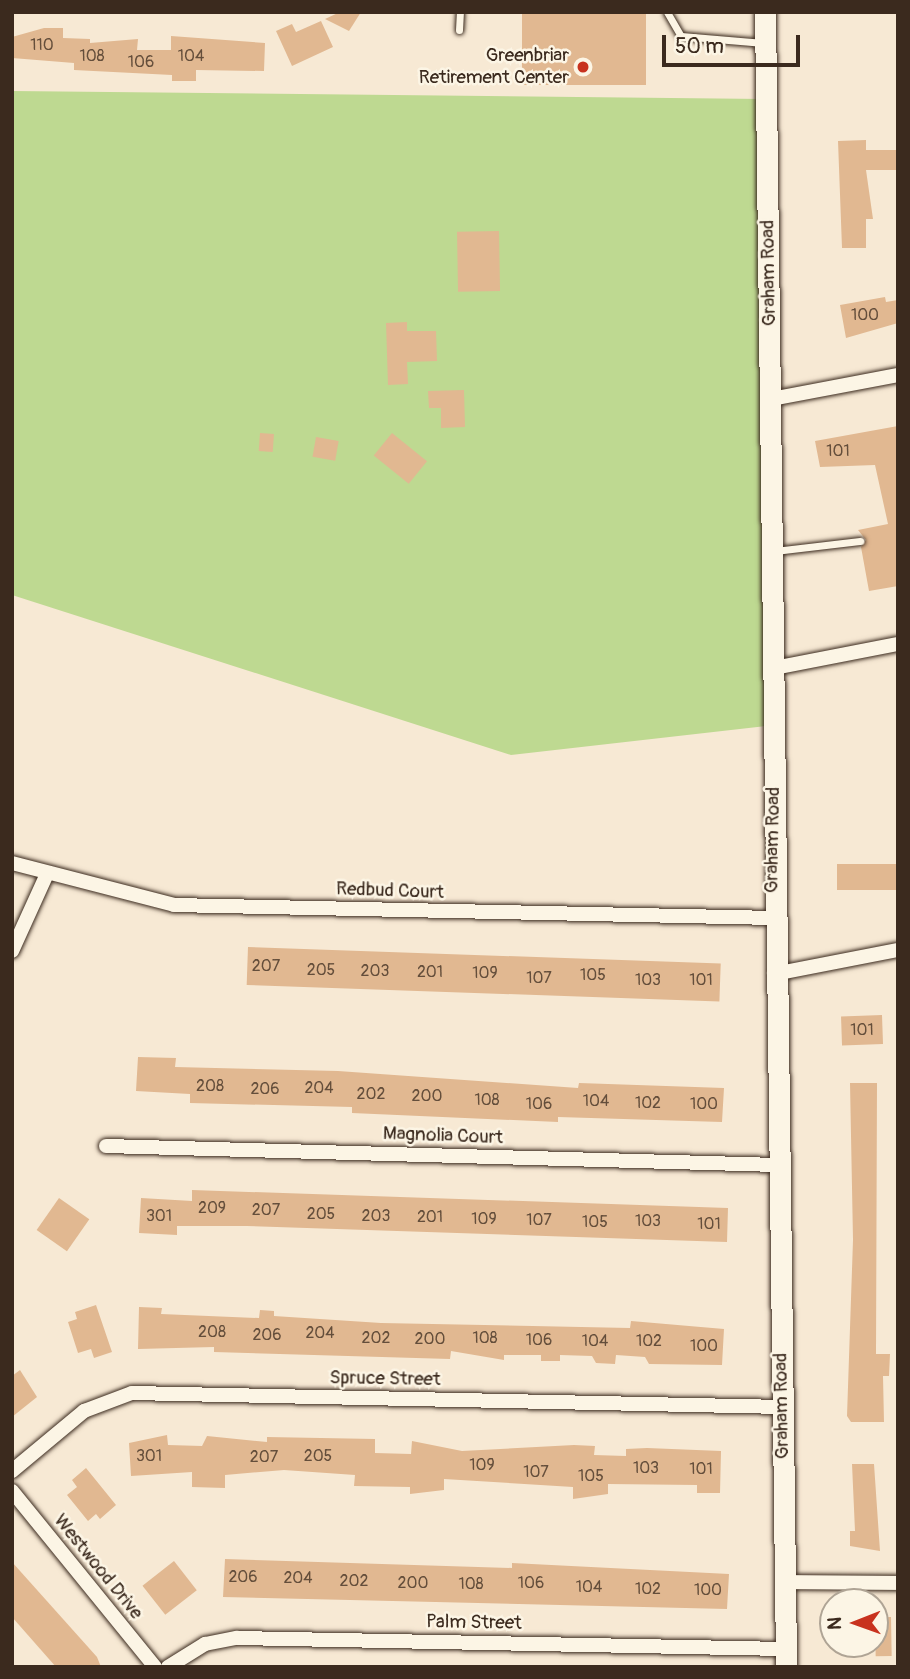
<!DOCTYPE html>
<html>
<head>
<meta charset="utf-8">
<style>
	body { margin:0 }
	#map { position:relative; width:910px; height:1679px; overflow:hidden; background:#f7e9d4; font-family:Pangolin,sans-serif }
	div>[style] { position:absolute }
	.green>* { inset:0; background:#bed991 }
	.building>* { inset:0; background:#e1b891; transform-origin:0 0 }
	.roads { filter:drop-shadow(0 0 2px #3b2a1e) drop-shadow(0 0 2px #3b2a1e) }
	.service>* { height:7px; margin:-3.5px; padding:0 3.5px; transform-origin:3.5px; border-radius:3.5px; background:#fcf5e5 }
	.minor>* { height:14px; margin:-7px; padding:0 7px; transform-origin:7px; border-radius:7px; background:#fcf5e5 }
	.secondary>* { height:21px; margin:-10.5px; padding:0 10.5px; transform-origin:10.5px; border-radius:10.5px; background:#fcf5e5 }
	.dots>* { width:19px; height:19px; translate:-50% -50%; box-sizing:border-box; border:4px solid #fcf5e5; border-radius:50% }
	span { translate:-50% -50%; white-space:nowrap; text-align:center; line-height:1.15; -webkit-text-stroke:5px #fcf5e5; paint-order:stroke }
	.number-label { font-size:16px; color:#644e3b }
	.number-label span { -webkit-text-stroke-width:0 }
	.poi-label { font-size:19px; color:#3b2a1e }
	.right { translate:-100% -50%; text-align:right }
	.street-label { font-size:19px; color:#3b2a1e }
	.frame { position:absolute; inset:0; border:14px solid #3b2a1e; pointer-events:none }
	.north { position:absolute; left:819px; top:1588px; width:70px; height:70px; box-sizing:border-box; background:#fcf5e5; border:2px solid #afa495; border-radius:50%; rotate:269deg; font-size:19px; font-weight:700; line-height:28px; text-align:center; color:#3b2a1e }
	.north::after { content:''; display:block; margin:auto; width:24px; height:32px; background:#c8321e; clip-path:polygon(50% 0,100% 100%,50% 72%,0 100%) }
	.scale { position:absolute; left:662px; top:35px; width:138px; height:32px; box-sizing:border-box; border:4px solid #3b2a1e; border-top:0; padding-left:9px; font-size:21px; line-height:24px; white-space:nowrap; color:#3b2a1e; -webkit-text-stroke:5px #fcf5e5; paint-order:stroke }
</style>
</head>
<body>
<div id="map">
	<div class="green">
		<i style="clip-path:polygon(12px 91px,766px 99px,774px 725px,511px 755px,12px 595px)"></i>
	</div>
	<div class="building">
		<i style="clip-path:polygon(340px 12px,361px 12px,349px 31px,325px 19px)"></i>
		<i style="left:522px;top:12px;width:124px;height:73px"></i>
		<i style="clip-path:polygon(321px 21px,333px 47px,292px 66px,276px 31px,292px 24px,296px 32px)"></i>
		<i style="clip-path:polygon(44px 28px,63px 28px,63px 38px,90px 39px,90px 43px,138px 39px,137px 50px,171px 50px,171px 36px,265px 43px,264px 71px,196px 70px,196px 81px,172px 81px,172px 75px,74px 70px,74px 63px,12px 58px,12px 37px)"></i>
		<i style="clip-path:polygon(866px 140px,866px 150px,898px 150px,898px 170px,866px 170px,873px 219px,866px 219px,866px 248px,842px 248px,838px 141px)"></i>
		<i style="left:499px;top:231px;width:60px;height:42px;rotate:89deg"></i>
		<i style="clip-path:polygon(885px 297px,886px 302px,898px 300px,898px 323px,846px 338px,840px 305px)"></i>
		<i style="clip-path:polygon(407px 322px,407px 331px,436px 331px,437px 361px,407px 362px,408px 384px,388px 385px,386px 323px)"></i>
		<i style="clip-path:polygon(464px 390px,465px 427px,441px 428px,441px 408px,429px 408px,428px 391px)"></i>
		<i style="clip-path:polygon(898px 426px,898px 586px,869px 591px,861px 547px,866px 540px,858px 530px,888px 524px,875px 465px,820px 467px,815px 441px)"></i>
		<i style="left:260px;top:433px;width:14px;height:18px;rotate:4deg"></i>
		<i style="left:392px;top:433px;width:45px;height:29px;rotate:39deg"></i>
		<i style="left:316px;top:437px;width:23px;height:20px;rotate:10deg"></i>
		<i style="left:898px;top:864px;width:26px;height:61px;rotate:90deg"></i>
		<i style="left:248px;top:947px;width:473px;height:38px;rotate:2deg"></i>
		<i style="left:882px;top:1015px;width:29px;height:41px;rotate:88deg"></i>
		<i style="clip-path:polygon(138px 1057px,176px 1058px,175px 1067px,338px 1071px,578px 1088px,579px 1083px,724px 1088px,722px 1122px,558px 1117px,558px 1122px,352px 1113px,352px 1107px,190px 1103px,190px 1094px,136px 1091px)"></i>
		<i style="clip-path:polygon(850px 1083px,877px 1083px,876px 1354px,890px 1354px,889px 1376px,883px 1376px,884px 1422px,851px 1422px,847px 1416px,853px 1240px)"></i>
		<i style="clip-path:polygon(192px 1190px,728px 1208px,727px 1242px,247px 1226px,177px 1226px,177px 1235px,139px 1233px,141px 1198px,192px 1201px)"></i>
		<i style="left:59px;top:1198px;width:37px;height:39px;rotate:35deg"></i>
		<i style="clip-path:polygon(96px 1305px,112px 1352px,94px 1358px,91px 1349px,78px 1353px,68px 1322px,77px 1319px,75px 1312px)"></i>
		<i style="clip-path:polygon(139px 1307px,162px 1308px,161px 1314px,259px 1318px,260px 1310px,274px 1311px,274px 1316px,381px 1323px,630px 1328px,631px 1321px,724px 1329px,722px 1365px,649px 1364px,645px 1357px,616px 1355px,615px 1364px,596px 1363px,592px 1356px,560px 1355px,560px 1361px,541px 1361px,541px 1355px,504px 1355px,504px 1360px,451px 1351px,450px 1359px,214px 1352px,214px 1347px,138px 1349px)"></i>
		<i style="clip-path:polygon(20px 1370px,37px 1397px,12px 1417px,12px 1376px)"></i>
		<i style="clip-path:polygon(167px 1435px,168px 1445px,202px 1446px,207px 1436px,267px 1442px,267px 1437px,375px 1439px,375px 1453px,411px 1454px,412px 1441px,462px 1451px,574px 1445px,595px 1446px,594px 1455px,626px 1456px,626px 1449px,647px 1448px,721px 1451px,720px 1493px,697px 1493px,697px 1485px,608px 1484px,608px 1494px,573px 1499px,573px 1487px,444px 1479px,444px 1490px,410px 1494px,410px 1487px,354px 1486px,355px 1475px,284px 1470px,225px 1475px,225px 1488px,192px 1487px,192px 1472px,131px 1476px,129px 1443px)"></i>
		<i style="clip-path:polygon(852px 1464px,874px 1464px,880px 1551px,850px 1546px,850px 1531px,855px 1531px)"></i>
		<i style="clip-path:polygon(86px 1468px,116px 1505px,100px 1519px,96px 1514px,88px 1521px,67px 1495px,77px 1487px,72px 1480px)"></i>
		<i style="clip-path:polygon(225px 1559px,512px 1568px,512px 1563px,729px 1574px,727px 1609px,223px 1597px)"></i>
		<i style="left:174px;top:1561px;width:37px;height:40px;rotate:52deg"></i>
		<i style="clip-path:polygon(12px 1562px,97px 1657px,101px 1667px,56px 1667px,12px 1617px)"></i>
		<i style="left:891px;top:1617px;width:39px;height:16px;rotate:89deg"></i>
	</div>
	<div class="roads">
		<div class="service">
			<i style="left:667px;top:12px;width:28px;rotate:60deg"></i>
			<i style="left:681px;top:36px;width:83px;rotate:4.8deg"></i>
			<i style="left:459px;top:30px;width:18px;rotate:-87deg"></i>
			<i style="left:774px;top:551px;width:87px;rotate:-6.6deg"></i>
		</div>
		<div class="minor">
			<i style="left:771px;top:399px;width:129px;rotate:-10.7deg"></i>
			<i style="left:774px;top:668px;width:126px;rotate:-11deg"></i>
			<i style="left:12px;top:863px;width:167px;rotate:14.5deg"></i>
			<i style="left:174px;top:905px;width:599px;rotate:1.24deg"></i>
			<i style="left:12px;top:951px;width:85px;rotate:-65.6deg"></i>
			<i style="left:774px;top:974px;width:126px;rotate:-11deg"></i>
			<i style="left:106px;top:1146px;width:673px;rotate:1.62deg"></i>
			<i style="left:12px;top:1471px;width:94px;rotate:-39.8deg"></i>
			<i style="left:84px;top:1411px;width:51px;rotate:-20.6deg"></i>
			<i style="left:132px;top:1393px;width:650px;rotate:1.23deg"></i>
			<i style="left:12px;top:1491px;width:227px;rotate:50.9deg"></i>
			<i style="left:784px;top:1582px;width:114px;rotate:0.5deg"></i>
			<i style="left:168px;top:1667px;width:44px;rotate:-31.9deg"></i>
			<i style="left:205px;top:1644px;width:33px;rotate:-11deg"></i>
			<i style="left:237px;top:1638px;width:549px;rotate:1.15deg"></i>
		</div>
		<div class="secondary">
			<i style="left:765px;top:12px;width:1655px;rotate:89.27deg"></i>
		</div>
	</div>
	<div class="dots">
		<i style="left:583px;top:67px;background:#c8321e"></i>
	</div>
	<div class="number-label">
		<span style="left:42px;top:45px">110</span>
		<span style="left:92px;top:56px">108</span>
		<span style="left:191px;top:56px">104</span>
		<span style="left:141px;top:62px">106</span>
		<span style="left:865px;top:315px">100</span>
		<span style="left:838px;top:451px">101</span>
		<span style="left:266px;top:966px">207</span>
		<span style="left:321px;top:970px">205</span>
		<span style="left:375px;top:971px">203</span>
		<span style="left:430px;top:972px">201</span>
		<span style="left:485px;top:973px">109</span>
		<span style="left:593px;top:975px">105</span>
		<span style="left:539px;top:978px">107</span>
		<span style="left:648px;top:980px">103</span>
		<span style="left:701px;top:980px">101</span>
		<span style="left:862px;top:1030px">101</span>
		<span style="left:210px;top:1086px">208</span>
		<span style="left:319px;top:1088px">204</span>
		<span style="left:265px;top:1089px">206</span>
		<span style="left:371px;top:1094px">202</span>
		<span style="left:427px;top:1096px">200</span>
		<span style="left:487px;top:1100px">108</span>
		<span style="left:596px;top:1101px">104</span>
		<span style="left:648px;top:1103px">102</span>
		<span style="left:539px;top:1104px">106</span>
		<span style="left:704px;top:1104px">100</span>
		<span style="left:212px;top:1208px">209</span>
		<span style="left:266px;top:1210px">207</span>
		<span style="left:321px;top:1214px">205</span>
		<span style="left:159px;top:1216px">301</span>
		<span style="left:376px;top:1216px">203</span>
		<span style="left:430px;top:1217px">201</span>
		<span style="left:484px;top:1219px">109</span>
		<span style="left:539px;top:1220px">107</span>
		<span style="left:648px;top:1221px">103</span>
		<span style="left:595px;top:1222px">105</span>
		<span style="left:709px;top:1224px">101</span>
		<span style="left:212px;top:1332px">208</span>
		<span style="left:320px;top:1333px">204</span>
		<span style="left:267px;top:1335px">206</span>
		<span style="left:376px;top:1338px">202</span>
		<span style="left:485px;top:1338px">108</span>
		<span style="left:430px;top:1339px">200</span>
		<span style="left:539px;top:1340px">106</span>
		<span style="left:595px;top:1341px">104</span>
		<span style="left:649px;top:1341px">102</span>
		<span style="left:704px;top:1346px">100</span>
		<span style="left:149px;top:1456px">301</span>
		<span style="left:318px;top:1456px">205</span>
		<span style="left:264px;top:1457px">207</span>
		<span style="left:482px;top:1465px">109</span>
		<span style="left:646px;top:1468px">103</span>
		<span style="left:701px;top:1469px">101</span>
		<span style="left:536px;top:1472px">107</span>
		<span style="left:591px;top:1476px">105</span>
		<span style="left:243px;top:1577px">206</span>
		<span style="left:298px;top:1578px">204</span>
		<span style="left:354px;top:1581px">202</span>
		<span style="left:413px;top:1583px">200</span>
		<span style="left:531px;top:1583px">106</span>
		<span style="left:471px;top:1584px">108</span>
		<span style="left:589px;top:1587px">104</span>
		<span style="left:648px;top:1589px">102</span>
		<span style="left:708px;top:1590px">100</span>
	</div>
	<div class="poi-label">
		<span class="right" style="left:569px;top:67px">Greenbriar<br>Retirement Center</span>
	</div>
	<div class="street-label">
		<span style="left:769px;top:273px;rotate:-91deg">Graham Road</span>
		<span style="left:773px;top:840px;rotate:-89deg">Graham Road</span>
		<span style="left:390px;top:891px;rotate:2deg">Redbud Court</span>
		<span style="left:443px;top:1136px;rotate:2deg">Magnolia Court</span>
		<span style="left:385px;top:1379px;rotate:1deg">Spruce Street</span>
		<span style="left:782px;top:1406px;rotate:-91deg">Graham Road</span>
		<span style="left:98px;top:1567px;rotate:51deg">Westwood Drive</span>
		<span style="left:474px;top:1623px;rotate:1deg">Palm Street</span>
	</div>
	<div class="frame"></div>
	<div class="north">N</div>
	<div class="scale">50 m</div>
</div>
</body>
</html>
